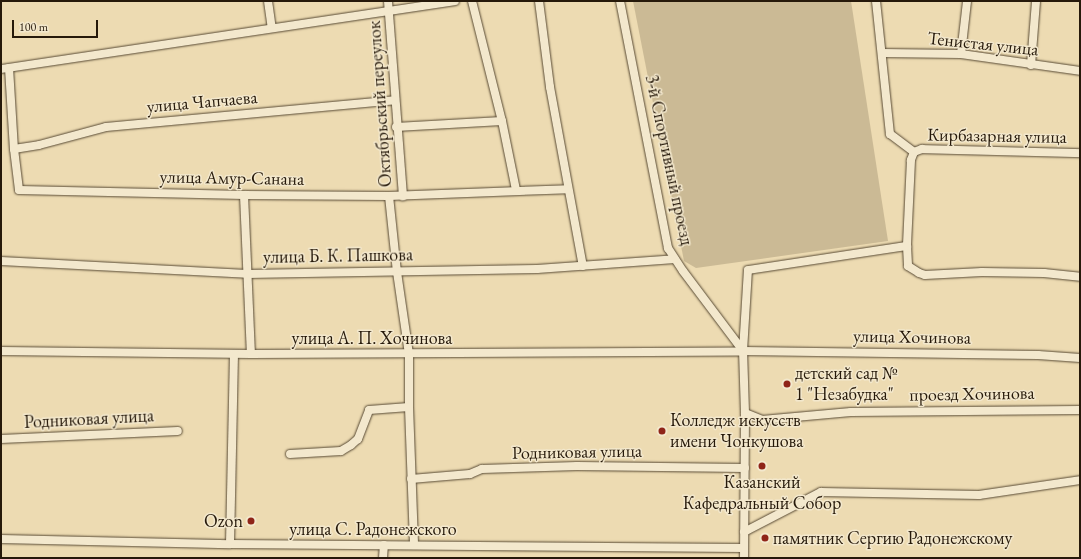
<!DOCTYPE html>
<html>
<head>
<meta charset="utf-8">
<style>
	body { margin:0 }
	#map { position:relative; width:1081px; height:559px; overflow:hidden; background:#eddbb2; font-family:"EB Garamond",serif }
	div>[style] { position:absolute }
	.green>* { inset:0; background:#cbba95 }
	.roads { filter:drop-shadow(0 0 1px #584a34) drop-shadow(0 0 1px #584a34) }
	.minor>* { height:8px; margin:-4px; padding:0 4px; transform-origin:4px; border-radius:4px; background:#f3e8cd }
	.dots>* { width:11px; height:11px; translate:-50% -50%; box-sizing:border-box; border:2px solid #f3e8cd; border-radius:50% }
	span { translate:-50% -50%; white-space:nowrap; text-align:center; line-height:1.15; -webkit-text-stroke:3px #f3e8cd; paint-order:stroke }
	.street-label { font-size:18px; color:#26190a }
	.poi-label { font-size:18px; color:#26190a }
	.left { translate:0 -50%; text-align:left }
	.right { translate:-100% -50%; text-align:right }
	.frame { position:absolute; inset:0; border:2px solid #26190a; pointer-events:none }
	.scale { position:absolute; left:12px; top:20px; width:86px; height:18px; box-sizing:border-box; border:2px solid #26190a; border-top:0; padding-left:5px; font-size:12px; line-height:14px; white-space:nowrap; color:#26190a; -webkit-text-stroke:3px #f3e8cd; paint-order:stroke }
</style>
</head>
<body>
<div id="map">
	<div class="green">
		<i style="clip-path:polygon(633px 1px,851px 1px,888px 241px,696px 268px,684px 261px)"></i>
	</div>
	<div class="roads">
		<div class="minor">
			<i style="left:268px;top:1px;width:27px;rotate:82deg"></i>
			<i style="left:388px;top:1px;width:196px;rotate:85.6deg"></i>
			<i style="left:472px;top:1px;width:124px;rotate:76deg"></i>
			<i style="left:502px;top:121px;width:70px;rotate:78.5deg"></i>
			<i style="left:539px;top:1px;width:87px;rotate:82.7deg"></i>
			<i style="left:550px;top:87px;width:182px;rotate:79.6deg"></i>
			<i style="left:620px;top:1px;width:252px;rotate:79deg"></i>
			<i style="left:668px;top:248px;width:27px;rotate:57deg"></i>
			<i style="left:683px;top:271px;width:100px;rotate:53.1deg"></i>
			<i style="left:876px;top:1px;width:134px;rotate:84deg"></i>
			<i style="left:890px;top:134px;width:30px;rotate:37deg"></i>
			<i style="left:882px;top:53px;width:79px;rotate:0.7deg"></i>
			<i style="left:961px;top:54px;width:120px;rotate:8.1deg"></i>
			<i style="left:961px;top:54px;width:53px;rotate:-83.5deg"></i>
			<i style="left:1031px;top:65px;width:64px;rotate:-85.5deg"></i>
			<i style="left:9px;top:68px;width:81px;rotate:86.5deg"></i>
			<i style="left:14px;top:149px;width:41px;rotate:83deg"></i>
			<i style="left:19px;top:190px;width:225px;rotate:1.3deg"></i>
			<i style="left:244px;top:195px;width:145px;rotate:0.4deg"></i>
			<i style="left:389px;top:196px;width:179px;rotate:-2.2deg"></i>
			<i style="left:1px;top:69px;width:459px;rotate:-8.5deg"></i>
			<i style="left:396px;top:127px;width:106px;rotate:-3.2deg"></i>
			<i style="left:14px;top:149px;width:25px;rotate:-9deg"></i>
			<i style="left:39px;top:145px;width:69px;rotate:-15deg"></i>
			<i style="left:106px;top:127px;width:290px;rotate:-5.3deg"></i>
			<i style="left:914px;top:152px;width:9px;rotate:111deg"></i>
			<i style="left:911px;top:160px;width:86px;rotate:92.7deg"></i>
			<i style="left:907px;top:246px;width:20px;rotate:87deg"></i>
			<i style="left:908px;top:266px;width:13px;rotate:32deg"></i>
			<i style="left:919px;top:273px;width:6px;rotate:18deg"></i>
			<i style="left:925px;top:275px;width:57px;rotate:-3deg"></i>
			<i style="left:982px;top:272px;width:62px;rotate:0.9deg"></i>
			<i style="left:1044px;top:273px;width:36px;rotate:6deg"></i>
			<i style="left:914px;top:152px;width:9px;rotate:-21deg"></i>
			<i style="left:922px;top:149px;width:158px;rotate:1.5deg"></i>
			<i style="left:244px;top:195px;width:159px;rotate:87.5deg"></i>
			<i style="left:389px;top:196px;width:76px;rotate:84deg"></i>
			<i style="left:397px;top:272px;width:83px;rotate:81.7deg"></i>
			<i style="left:409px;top:354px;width:53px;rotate:90deg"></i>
			<i style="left:409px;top:407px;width:138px;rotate:87.9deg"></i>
			<i style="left:1px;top:261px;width:246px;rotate:3deg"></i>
			<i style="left:247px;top:274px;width:290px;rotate:-1deg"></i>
			<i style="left:537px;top:269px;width:138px;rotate:-4.1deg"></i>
			<i style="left:1px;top:351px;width:250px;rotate:0.7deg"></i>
			<i style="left:251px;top:354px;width:492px;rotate:-0.3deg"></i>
			<i style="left:743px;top:351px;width:295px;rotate:0.8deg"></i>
			<i style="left:1038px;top:355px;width:42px;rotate:4.1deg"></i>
			<i style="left:745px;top:413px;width:18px;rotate:22deg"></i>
			<i style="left:762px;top:420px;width:89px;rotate:-5.1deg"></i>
			<i style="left:851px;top:412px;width:229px;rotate:-0.5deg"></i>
			<i style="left:1px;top:439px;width:177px;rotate:-2.6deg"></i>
			<i style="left:290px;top:454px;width:51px;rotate:-3.4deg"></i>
			<i style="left:341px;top:451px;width:12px;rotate:-31deg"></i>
			<i style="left:351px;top:445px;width:9px;rotate:-41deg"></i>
			<i style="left:358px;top:439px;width:31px;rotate:-69deg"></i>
			<i style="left:369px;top:410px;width:40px;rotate:-4.3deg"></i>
			<i style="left:411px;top:479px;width:59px;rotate:-4.8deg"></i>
			<i style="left:470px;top:474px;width:13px;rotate:-23deg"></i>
			<i style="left:482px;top:469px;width:95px;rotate:-1.8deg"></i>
			<i style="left:577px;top:466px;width:168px;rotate:0.7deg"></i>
			<i style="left:744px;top:532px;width:87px;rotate:-27.5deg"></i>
			<i style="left:821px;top:492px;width:158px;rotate:1.1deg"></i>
			<i style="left:979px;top:495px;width:102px;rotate:-8.4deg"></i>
			<i style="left:1px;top:539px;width:229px;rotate:1.3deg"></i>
			<i style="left:230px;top:544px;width:514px;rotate:0.45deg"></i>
			<i style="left:230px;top:544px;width:190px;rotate:-88.8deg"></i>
			<i style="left:383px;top:558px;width:13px;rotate:-86deg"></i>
			<i style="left:744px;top:558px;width:145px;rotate:-89.6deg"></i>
			<i style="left:745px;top:413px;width:62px;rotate:-91.8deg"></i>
			<i style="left:743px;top:351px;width:81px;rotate:-86.5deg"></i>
			<i style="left:748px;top:270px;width:161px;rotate:-8.6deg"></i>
		</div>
	</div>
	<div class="dots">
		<i style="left:787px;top:384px;background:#8f2418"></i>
		<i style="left:662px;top:431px;background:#8f2418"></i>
		<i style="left:762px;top:466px;background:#8f2418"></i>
		<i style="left:251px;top:521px;background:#8f2418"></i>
		<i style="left:765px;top:538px;background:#8f2418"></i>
	</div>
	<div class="street-label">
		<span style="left:983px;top:44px;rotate:6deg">Тенистая улица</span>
		<span style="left:202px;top:102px;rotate:-5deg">улица Чапчаева</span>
		<span style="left:380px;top:104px;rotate:-94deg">Октябрьский переулок</span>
		<span style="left:997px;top:136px;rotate:1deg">Кирбазарная улица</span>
		<span style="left:669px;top:160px;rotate:78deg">3-й Спортивный проезд</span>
		<span style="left:232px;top:178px;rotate:1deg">улица Амур-Санана</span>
		<span style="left:338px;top:256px;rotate:-1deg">улица Б. К. Пашкова</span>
		<span style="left:912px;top:337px;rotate:1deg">улица Хочинова</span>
		<span style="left:372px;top:338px">улица А. П. Хочинова</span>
		<span style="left:972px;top:394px;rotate:-1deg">проезд Хочинова</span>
		<span style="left:89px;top:419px;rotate:-3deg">Родниковая улица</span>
		<span style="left:577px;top:452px;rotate:-1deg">Родниковая улица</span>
		<span style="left:373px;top:529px">улица С. Радонежского</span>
	</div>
	<div class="poi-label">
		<span class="left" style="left:795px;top:384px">детский сад №<br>1 "Незабудка"</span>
		<span class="left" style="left:670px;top:431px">Колледж искусств<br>имени Чонкушова</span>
		<span style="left:762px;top:493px">Казанский<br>Кафедральный Собор</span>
		<span class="right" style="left:243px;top:521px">Ozon</span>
		<span class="left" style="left:773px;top:538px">памятник Сергию Радонежскому</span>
	</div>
	<div class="frame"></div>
	<div class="scale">100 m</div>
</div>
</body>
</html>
